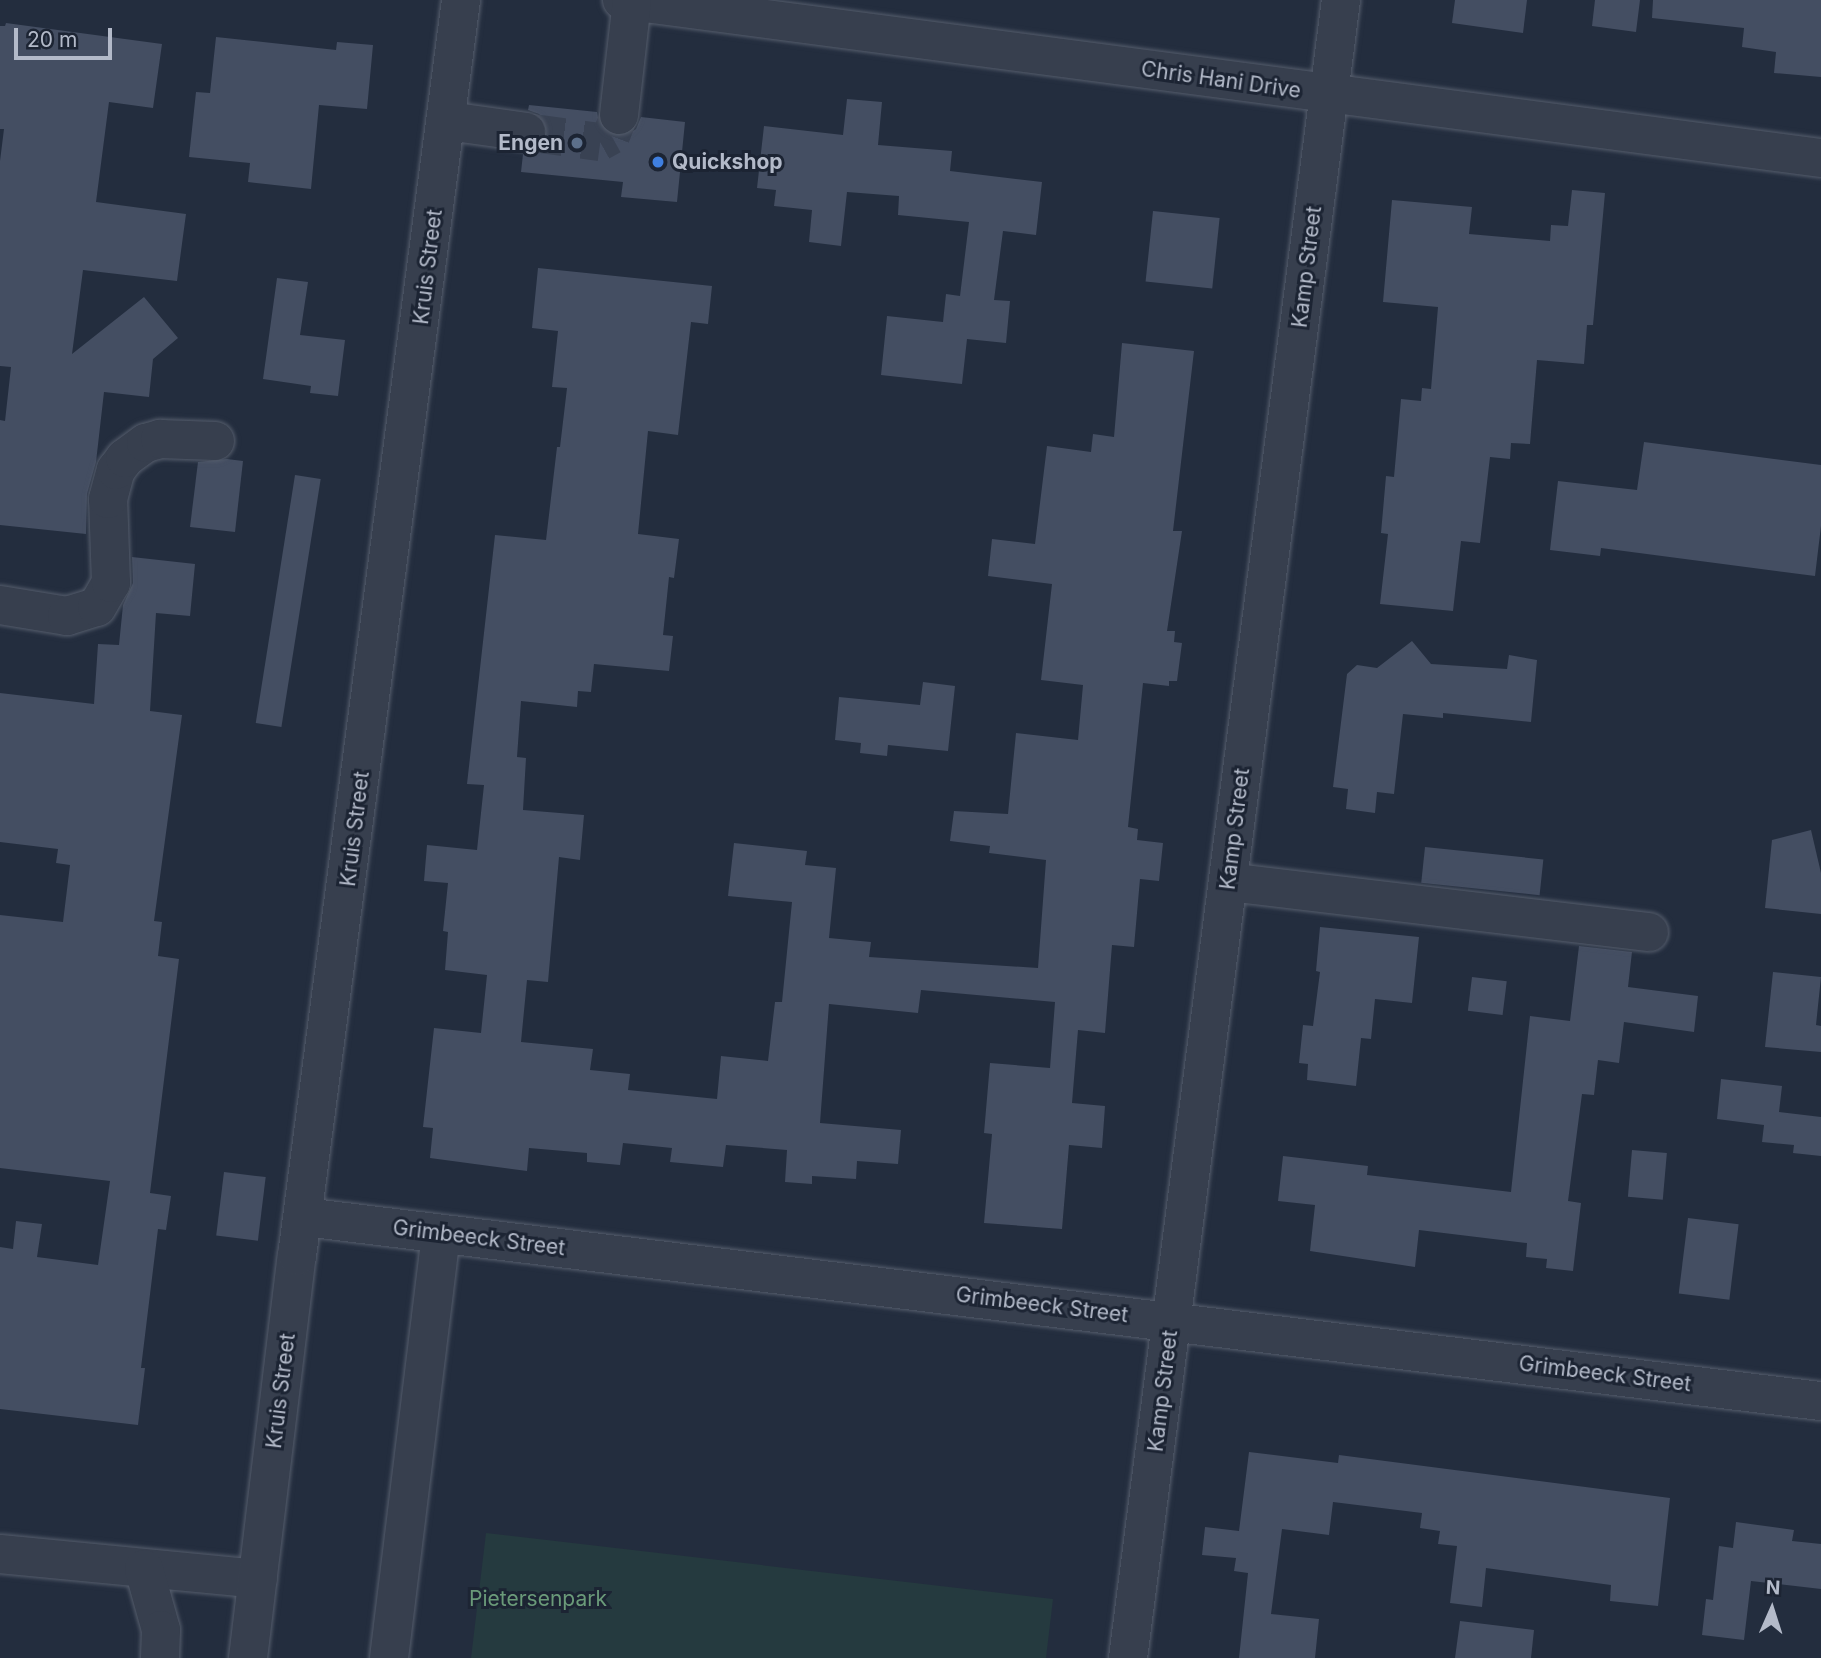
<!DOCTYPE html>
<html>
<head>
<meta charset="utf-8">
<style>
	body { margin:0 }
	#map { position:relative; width:1821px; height:1658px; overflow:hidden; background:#232d3e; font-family:Inter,sans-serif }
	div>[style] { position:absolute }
	.green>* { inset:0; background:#253a3f }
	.building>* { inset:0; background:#444e62; transform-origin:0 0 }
	.minor-tunnel>* { height:38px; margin-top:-19px; transform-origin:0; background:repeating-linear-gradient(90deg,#394253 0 38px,transparent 0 57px) }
	.roads { filter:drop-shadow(0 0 2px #555d6c) drop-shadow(0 0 2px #555d6c) }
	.minor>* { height:38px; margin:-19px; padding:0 19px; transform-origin:19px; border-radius:19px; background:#373f4e }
	.dots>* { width:19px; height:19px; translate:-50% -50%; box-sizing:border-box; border:4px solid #1c2433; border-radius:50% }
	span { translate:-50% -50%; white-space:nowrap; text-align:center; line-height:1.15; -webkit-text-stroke:6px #1c2433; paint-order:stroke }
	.street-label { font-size:21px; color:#b3bac9 }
	.poi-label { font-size:21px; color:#b3bac9; font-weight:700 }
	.right { translate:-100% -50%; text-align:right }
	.left { translate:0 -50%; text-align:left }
	.park-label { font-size:21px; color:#6a9a79 }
	.north { position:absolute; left:1737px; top:1574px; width:70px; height:70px; -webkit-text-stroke:5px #1c2433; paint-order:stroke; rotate:3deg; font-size:19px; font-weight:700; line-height:28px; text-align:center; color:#b3bac9 }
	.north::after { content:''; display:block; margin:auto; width:24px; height:32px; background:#b3bac9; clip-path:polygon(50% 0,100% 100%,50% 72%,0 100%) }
	.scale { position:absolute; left:14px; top:28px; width:98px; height:32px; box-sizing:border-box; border:4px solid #b3bac9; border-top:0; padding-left:9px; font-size:21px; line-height:24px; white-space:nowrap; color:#b3bac9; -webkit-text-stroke:5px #1c2433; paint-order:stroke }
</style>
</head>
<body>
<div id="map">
	<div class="green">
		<i style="clip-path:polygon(486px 1533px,1053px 1599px,1046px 1658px,471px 1658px)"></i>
	</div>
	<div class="building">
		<i style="clip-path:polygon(1455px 0,1527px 0,1523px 33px,1452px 23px)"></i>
		<i style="clip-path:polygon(1595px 0,1640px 0,1636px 32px,1592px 26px)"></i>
		<i style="clip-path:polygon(1653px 0,1821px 0,1821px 77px,1774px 73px,1776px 52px,1742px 47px,1744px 28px,1652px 18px)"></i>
		<i style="clip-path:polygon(6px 23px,162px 44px,153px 108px,109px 102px,96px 202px,186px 214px,177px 281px,83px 270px,72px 354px,144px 297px,178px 338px,153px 359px,149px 397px,104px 392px,96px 462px,87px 494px,86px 534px,0 525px,0 420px,5px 421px,11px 367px,0 366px,0 161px,4px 129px,0 129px,0 26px,5px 26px)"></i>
		<i style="clip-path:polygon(216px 37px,336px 50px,337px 42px,373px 45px,367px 109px,319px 105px,311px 189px,248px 182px,250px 163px,189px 157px,196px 92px,210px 93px)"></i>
		<i style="clip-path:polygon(847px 99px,882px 102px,878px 145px,952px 151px,950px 171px,1042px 182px,1036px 235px,1003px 231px,994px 300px,1010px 301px,1006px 343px,967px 339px,962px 384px,881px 375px,887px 316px,943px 322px,946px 294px,960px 296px,969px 222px,898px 215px,899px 196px,847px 192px,841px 246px,809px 242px,812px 210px,774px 206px,776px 190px,757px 188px,764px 126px,843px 135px)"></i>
		<i style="clip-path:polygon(529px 105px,597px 112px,599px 123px,606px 132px,617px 137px,627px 135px,636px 129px,641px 117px,685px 122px,677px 202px,621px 197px,623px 182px,521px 172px,523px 154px,534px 152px,543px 146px,548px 134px,546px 123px,539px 114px,528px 110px)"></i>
		<i style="clip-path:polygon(1572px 190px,1605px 193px,1593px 325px,1587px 325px,1584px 364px,1537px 360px,1530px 444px,1511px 443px,1510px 459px,1490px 457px,1480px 543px,1461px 541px,1453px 611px,1380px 604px,1388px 534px,1381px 533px,1386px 476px,1394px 477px,1401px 399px,1421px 401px,1422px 388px,1431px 389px,1438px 307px,1383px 302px,1392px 200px,1472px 207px,1469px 234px,1550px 241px,1551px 225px,1568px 226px)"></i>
		<i style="left:1153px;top:211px;width:67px;height:71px;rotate:6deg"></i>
		<i style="clip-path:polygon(538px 268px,712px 286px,708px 324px,691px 322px,678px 435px,648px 431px,638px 534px,679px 539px,674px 578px,669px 577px,663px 635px,673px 636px,669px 671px,594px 664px,591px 692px,578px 691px,577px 707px,521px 701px,517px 757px,526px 758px,523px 810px,584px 815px,580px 860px,559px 857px,548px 982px,527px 980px,521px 1042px,593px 1049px,590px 1070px,630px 1074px,628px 1090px,717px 1099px,721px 1056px,768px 1061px,775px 1002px,782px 1002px,792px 902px,728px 896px,734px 843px,807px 851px,805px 865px,836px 868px,829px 938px,871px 942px,869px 957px,1038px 968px,1046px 860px,989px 853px,990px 846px,950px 841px,954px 811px,1008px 814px,1016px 733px,1078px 740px,1083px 685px,1041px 680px,1052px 584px,988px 576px,992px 539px,1035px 544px,1047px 446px,1091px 452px,1093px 434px,1114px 437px,1122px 343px,1194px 351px,1173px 531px,1182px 531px,1167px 631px,1175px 631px,1174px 642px,1182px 643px,1177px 681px,1169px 681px,1169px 686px,1143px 683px,1128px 827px,1138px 829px,1137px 840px,1163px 843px,1159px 881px,1140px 879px,1134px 947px,1112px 945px,1105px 1033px,1078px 1030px,1072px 1103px,1105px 1106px,1102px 1148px,1069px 1145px,1062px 1229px,984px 1223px,992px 1134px,984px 1133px,990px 1063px,1050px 1068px,1055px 1002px,921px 990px,918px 1013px,829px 1004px,820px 1123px,901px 1130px,898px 1164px,857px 1161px,856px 1179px,812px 1176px,812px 1184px,785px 1182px,787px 1150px,726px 1145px,723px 1167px,670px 1162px,672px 1148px,623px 1143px,620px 1165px,587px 1162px,587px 1153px,529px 1148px,527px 1171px,430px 1158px,433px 1128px,423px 1127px,434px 1028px,481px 1033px,487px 975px,445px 970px,448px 932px,443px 931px,448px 883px,424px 881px,427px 845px,477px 850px,484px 785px,467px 784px,495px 535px,546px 540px,557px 447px,560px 447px,567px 388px,552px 387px,558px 331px,532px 328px)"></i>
		<i style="clip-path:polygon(277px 278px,308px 282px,300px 335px,345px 340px,338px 396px,310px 393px,311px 386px,263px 379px)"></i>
		<i style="clip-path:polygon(1644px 442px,1821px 465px,1821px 526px,1815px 576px,1601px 548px,1600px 556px,1550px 550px,1558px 481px,1637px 490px)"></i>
		<i style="clip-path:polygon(227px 459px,243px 461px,235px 532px,190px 527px,198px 462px)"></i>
		<i style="left:295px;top:475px;width:26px;height:251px;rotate:9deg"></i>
		<i style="clip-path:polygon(132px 557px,195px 564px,190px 616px,156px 613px,150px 711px,182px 715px,154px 921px,162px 922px,158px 956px,179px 959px,150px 1193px,171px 1196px,166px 1230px,158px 1229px,141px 1368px,145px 1368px,138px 1425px,0 1409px,0 1247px,13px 1249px,16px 1221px,42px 1224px,37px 1257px,98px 1265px,110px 1181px,0 1168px,0 915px,63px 922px,70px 865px,56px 863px,58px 849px,0 842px,0 693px,94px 704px,98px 644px,119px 645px,123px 605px,133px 583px)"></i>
		<i style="clip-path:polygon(1412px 641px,1431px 664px,1507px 669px,1509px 655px,1537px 660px,1531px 722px,1443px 713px,1443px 718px,1403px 714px,1394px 794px,1377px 792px,1375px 813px,1346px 809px,1348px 789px,1333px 787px,1347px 674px,1357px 665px,1377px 668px)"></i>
		<i style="clip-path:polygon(923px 682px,955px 686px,948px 751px,888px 745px,887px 756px,860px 753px,861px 743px,835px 740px,839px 697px,920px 705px)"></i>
		<i style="clip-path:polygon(1811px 830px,1821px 873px,1821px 914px,1765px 908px,1772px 840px)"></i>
		<i style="left:1425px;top:847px;width:119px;height:36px;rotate:6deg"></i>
		<i style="clip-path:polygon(1320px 927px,1419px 937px,1412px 1003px,1375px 999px,1371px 1039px,1361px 1038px,1356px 1086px,1307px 1080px,1308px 1064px,1299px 1063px,1303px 1025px,1313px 1026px,1320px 972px,1316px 971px)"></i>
		<i style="clip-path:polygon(1579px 946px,1632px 952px,1628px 987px,1698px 996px,1694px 1032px,1624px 1022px,1619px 1063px,1598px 1060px,1594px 1095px,1582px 1094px,1568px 1201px,1581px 1203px,1573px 1271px,1546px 1268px,1547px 1259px,1526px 1257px,1527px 1243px,1419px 1230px,1415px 1267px,1310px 1251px,1315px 1205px,1278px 1201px,1283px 1156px,1368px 1166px,1367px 1175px,1511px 1192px,1530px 1016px,1570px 1021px)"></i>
		<i style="clip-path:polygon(1773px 972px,1821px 977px,1816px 1025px,1821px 1026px,1821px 1052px,1765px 1047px)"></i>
		<i style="left:1472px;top:977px;width:35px;height:34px;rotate:7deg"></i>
		<i style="clip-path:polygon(1721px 1079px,1782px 1086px,1779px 1112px,1821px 1117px,1821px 1156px,1793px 1153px,1794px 1145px,1762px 1142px,1764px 1125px,1717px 1119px)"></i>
		<i style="left:1632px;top:1150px;width:35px;height:47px;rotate:5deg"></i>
		<i style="left:224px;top:1172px;width:42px;height:64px;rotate:7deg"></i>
		<i style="left:1688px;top:1218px;width:51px;height:76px;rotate:7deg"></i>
		<i style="clip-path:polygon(1249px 1452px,1338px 1463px,1339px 1455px,1670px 1498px,1658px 1606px,1610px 1601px,1611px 1585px,1486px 1568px,1482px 1607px,1450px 1603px,1457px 1546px,1438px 1544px,1440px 1531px,1420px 1528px,1422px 1513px,1333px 1502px,1329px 1535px,1282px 1529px,1271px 1614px,1319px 1619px,1315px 1658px,1239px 1658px,1248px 1573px,1234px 1571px,1236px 1558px,1202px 1555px,1205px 1527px,1239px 1531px)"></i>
		<i style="clip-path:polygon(1736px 1522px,1794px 1530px,1792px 1541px,1821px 1544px,1821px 1589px,1751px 1581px,1744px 1640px,1702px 1635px,1706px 1599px,1713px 1600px,1719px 1546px,1733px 1548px)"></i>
		<i style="clip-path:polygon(1460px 1621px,1534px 1630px,1531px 1658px,1455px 1658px)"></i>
	</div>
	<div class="minor-tunnel">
		<i style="left:526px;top:132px;width:75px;rotate:7.7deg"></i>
		<i style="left:600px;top:142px;width:13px;rotate:-29deg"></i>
		<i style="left:611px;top:136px;width:22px;rotate:-69deg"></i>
	</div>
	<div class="roads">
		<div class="minor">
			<i style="left:622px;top:0;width:1209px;rotate:7.51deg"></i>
			<i style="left:619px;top:115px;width:115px;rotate:-83.5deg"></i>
			<i style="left:448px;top:121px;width:79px;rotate:8deg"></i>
			<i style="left:0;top:605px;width:68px;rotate:9.3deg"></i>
			<i style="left:67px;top:616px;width:31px;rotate:-17deg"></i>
			<i style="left:97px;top:607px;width:28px;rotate:-60deg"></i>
			<i style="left:111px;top:583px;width:84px;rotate:-92deg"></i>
			<i style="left:108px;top:499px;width:30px;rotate:-75deg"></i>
			<i style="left:116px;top:470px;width:15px;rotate:-53deg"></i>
			<i style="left:125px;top:458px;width:26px;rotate:-36deg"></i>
			<i style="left:146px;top:443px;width:15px;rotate:-16deg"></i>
			<i style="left:160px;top:439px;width:55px;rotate:2.1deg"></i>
			<i style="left:1228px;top:882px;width:424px;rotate:6.8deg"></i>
			<i style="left:304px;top:1217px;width:1528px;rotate:6.92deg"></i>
			<i style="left:0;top:1554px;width:259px;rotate:5.5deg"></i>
			<i style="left:144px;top:1569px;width:63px;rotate:74.4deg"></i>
			<i style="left:161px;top:1630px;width:28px;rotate:92deg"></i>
			<i style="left:248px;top:1658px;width:405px;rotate:-83.1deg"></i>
			<i style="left:297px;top:1256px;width:1267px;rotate:-82.56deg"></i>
			<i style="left:389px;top:1658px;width:427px;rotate:-83deg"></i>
			<i style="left:1128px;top:1658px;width:1672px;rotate:-82.68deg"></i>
		</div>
	</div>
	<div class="dots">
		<i style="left:577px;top:143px;background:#5c6f8a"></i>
		<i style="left:658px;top:162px;background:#3f7fe0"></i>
	</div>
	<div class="street-label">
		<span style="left:1221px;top:80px;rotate:8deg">Chris Hani Drive</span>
		<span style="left:428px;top:267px;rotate:-83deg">Kruis Street</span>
		<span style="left:1307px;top:267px;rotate:-83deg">Kamp Street</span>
		<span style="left:355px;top:829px;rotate:-83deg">Kruis Street</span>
		<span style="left:1235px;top:829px;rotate:-83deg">Kamp Street</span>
		<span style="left:479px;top:1238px;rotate:7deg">Grimbeeck Street</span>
		<span style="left:1042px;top:1305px;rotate:7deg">Grimbeeck Street</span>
		<span style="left:1605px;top:1374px;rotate:7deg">Grimbeeck Street</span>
		<span style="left:281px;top:1391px;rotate:-83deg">Kruis Street</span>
		<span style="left:1163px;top:1391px;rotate:-83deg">Kamp Street</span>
	</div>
	<div class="poi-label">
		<span class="right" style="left:563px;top:143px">Engen</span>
		<span class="left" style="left:672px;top:162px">Quickshop</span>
	</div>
	<div class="park-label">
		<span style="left:538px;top:1599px">Pietersenpark</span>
	</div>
	<div class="north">N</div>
	<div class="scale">20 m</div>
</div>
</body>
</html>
